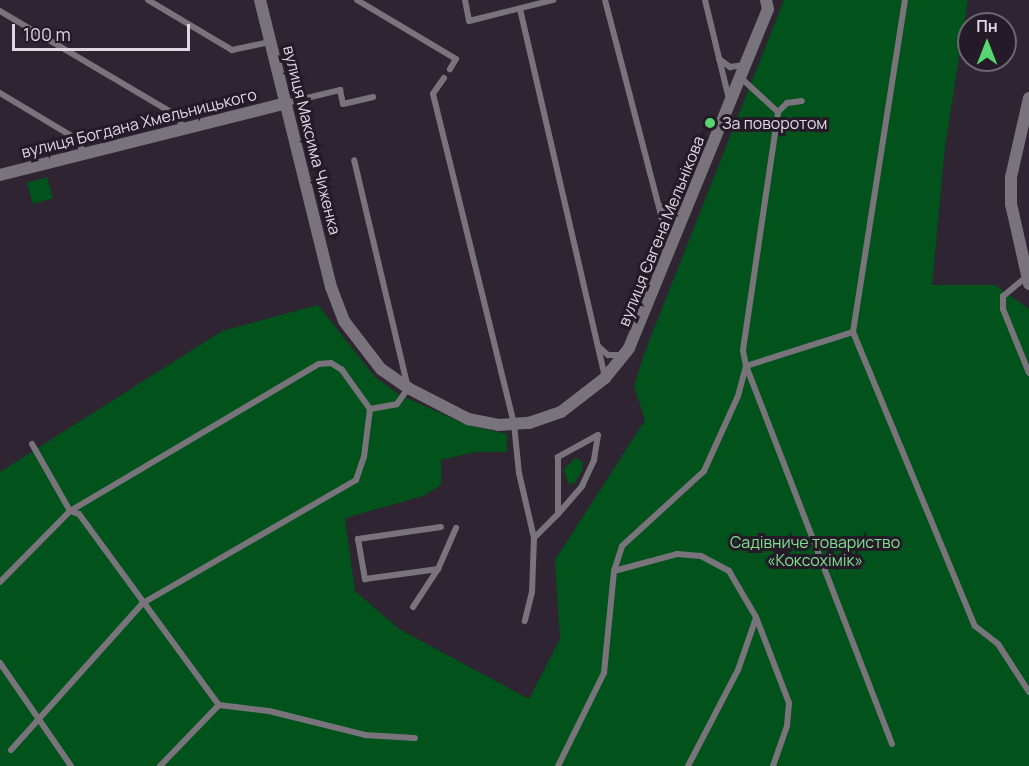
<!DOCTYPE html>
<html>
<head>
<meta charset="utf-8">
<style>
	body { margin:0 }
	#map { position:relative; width:1029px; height:766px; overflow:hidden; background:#2e2432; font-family:Manrope,sans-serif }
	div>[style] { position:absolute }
	.green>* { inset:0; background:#02521c; transform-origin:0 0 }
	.service>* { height:6px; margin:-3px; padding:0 3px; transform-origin:3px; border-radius:3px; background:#79747c }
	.minor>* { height:12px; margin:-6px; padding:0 6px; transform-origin:6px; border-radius:6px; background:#79747c }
	.tertiary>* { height:12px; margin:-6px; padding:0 6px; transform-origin:6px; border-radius:6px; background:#79747c }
	.dots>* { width:16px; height:16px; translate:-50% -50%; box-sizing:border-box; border:3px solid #241a28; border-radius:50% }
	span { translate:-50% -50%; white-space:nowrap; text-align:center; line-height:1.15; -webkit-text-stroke:6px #241a28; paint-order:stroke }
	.street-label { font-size:16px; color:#dfd8e2 }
	.poi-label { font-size:16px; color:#dfd8e2 }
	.left { translate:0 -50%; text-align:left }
	.park-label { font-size:16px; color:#7fe08e }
	.north { position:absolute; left:957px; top:12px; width:60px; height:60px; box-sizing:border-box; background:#241a28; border:2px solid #6f6672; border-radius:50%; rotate:0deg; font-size:16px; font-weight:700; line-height:24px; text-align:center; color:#dfd8e2 }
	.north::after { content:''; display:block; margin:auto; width:21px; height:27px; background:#57d570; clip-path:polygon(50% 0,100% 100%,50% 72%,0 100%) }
	.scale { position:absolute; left:12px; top:24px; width:178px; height:27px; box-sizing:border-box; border:3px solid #dfd8e2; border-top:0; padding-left:8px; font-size:18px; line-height:21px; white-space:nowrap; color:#dfd8e2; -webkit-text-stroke:4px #241a28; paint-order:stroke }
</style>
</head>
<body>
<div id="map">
	<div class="green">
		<i style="clip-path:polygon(784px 0,968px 0,945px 147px,932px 285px,995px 285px,1029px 309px,1029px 766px,0 766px,0 472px,222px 331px,318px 305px,375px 377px,400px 395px,467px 425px,507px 434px,507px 452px,475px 452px,441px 460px,441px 485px,423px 496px,345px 518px,355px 591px,399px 629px,529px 699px,560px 639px,555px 560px,645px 420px,634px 386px,644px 354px)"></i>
		<i style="left:47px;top:177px;width:22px;height:21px;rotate:74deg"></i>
		<i style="clip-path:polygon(575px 458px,583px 462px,582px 471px,575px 483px,568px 484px,564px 469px)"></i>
	</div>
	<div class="service">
		<i style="left:148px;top:0;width:98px;rotate:30.8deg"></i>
		<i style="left:232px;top:50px;width:39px;rotate:-12deg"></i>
		<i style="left:357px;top:0;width:115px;rotate:30.8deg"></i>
		<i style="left:456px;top:59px;width:12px;rotate:121deg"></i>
		<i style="left:465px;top:0;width:21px;rotate:79deg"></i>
		<i style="left:469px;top:21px;width:87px;rotate:-14deg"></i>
		<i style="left:605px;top:0;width:254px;rotate:75.4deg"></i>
		<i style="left:705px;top:0;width:102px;rotate:76.4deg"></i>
		<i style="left:520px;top:9px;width:378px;rotate:77deg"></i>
		<i style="left:0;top:11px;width:208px;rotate:30.6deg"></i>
		<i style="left:179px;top:117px;width:12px;rotate:76deg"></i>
		<i style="left:719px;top:59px;width:14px;rotate:36deg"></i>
		<i style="left:730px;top:67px;width:14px;rotate:-8deg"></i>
		<i style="left:444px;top:78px;width:19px;rotate:125deg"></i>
		<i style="left:433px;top:94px;width:340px;rotate:76.2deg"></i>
		<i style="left:514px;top:424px;width:49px;rotate:84.2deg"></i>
		<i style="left:519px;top:473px;width:67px;rotate:77deg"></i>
		<i style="left:534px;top:538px;width:54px;rotate:92.1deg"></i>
		<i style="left:532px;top:592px;width:30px;rotate:104deg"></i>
		<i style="left:0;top:93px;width:93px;rotate:31deg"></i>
		<i style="left:80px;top:141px;width:13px;rotate:81deg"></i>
		<i style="left:286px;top:103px;width:56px;rotate:-13.5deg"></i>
		<i style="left:340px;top:90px;width:14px;rotate:78deg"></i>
		<i style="left:343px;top:104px;width:31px;rotate:-13deg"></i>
		<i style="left:778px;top:112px;width:13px;rotate:-45deg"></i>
		<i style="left:787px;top:103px;width:15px;rotate:-8deg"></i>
		<i style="left:660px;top:206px;width:15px;rotate:28deg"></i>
		<i style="left:673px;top:213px;width:13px;rotate:-13deg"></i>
		<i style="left:1026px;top:277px;width:30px;rotate:140deg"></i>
		<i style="left:1003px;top:296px;width:13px;rotate:90deg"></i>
		<i style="left:1003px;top:309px;width:69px;rotate:67.9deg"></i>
		<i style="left:853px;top:332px;width:318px;rotate:67.5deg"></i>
		<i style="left:975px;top:626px;width:29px;rotate:38deg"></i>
		<i style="left:998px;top:644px;width:57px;rotate:57.1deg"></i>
		<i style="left:599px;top:347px;width:12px;rotate:42deg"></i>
		<i style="left:608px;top:355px;width:13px"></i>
		<i style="left:32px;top:444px;width:77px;rotate:60.4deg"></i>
		<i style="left:70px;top:511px;width:9px;rotate:18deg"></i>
		<i style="left:79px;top:514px;width:237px;rotate:53.8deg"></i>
		<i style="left:441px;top:527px;width:84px;rotate:171.8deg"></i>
		<i style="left:358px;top:539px;width:41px;rotate:80.1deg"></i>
		<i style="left:365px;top:579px;width:74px;rotate:-7.8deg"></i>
		<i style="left:438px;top:569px;width:45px;rotate:-66.3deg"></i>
		<i style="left:534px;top:538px;width:34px;rotate:-45deg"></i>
		<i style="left:558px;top:514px;width:37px;rotate:-49deg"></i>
		<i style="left:582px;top:486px;width:29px;rotate:-65deg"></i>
		<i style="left:594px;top:460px;width:25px;rotate:-81deg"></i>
		<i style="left:598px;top:435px;width:46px;rotate:151.2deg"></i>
		<i style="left:558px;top:457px;width:57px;rotate:90deg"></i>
		<i style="left:614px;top:571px;width:65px;rotate:-15.1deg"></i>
		<i style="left:677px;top:554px;width:24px;rotate:5deg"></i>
		<i style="left:701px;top:556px;width:32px;rotate:28deg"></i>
		<i style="left:729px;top:571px;width:53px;rotate:59.6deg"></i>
		<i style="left:756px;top:617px;width:92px;rotate:69deg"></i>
		<i style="left:789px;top:703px;width:23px;rotate:95deg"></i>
		<i style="left:787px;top:726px;width:42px;rotate:109.3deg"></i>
		<i style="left:0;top:582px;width:100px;rotate:-45.4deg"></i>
		<i style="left:70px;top:511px;width:289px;rotate:-30.6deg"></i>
		<i style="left:319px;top:364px;width:12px;rotate:-5deg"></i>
		<i style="left:331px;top:363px;width:13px;rotate:32deg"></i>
		<i style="left:342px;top:370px;width:48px;rotate:54.3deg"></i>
		<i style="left:413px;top:607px;width:45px;rotate:-56.7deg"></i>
		<i style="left:0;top:663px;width:125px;rotate:55.4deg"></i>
		<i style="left:892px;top:744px;width:405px;rotate:-111.1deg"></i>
		<i style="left:746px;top:366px;width:112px;rotate:-17.6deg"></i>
		<i style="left:853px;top:332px;width:336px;rotate:-81.1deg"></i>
		<i style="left:11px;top:750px;width:198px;rotate:-48.1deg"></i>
		<i style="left:143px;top:603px;width:246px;rotate:-30deg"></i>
		<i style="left:356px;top:480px;width:24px;rotate:-71deg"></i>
		<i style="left:364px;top:457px;width:48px;rotate:-82.9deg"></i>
		<i style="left:370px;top:409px;width:27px;rotate:-10deg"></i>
		<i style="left:397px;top:404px;width:19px;rotate:-55deg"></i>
		<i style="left:408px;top:388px;width:234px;rotate:-103.3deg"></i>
		<i style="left:160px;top:766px;width:85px;rotate:-46deg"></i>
		<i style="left:219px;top:705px;width:50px;rotate:6.8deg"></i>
		<i style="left:269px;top:711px;width:99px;rotate:14deg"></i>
		<i style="left:365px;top:735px;width:50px;rotate:3.4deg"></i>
		<i style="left:558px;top:766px;width:104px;rotate:-63.7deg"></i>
		<i style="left:604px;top:673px;width:102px;rotate:-84.4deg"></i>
		<i style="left:614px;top:571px;width:26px;rotate:-72deg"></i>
		<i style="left:622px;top:546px;width:111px;rotate:-42.4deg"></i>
		<i style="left:704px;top:471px;width:82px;rotate:-65.6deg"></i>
		<i style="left:738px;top:396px;width:31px;rotate:-75deg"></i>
		<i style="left:746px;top:366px;width:16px;rotate:-101deg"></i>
		<i style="left:743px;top:350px;width:241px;rotate:-81.6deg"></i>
		<i style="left:778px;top:112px;width:50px;rotate:-137.4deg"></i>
		<i style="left:688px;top:766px;width:108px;rotate:-62.5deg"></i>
		<i style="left:738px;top:670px;width:55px;rotate:-70.9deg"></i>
	</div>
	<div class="minor">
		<i style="left:1029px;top:98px;width:81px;rotate:102.8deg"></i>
		<i style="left:1011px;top:177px;width:27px;rotate:90deg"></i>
		<i style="left:1011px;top:204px;width:82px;rotate:77.3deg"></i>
	</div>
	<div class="tertiary">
		<i style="left:260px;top:0;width:296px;rotate:76.1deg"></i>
		<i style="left:331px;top:287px;width:36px;rotate:69deg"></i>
		<i style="left:344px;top:321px;width:61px;rotate:52.4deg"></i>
		<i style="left:381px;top:369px;width:33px;rotate:35deg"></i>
		<i style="left:408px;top:388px;width:68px;rotate:27.3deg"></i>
		<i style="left:468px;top:419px;width:31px;rotate:11deg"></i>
		<i style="left:498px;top:425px;width:31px;rotate:-4deg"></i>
		<i style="left:529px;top:423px;width:34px;rotate:-19deg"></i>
		<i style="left:561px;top:412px;width:56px;rotate:-37.7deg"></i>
		<i style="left:605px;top:378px;width:38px;rotate:-51deg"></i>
		<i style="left:629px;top:348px;width:366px;rotate:-67.7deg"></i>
		<i style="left:768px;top:9px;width:9px;rotate:-103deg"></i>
		<i style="left:0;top:175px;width:295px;rotate:-14.1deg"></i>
	</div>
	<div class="dots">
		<i style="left:710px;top:123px;background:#57d570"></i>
	</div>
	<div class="street-label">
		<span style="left:139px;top:123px;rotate:-14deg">вулиця Богдана Хмельницького</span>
		<span style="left:312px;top:140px;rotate:76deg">вулиця Максима Чиженка</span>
		<span style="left:661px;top:231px;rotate:-68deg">вулиця Євгена Мельнікова</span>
	</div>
	<div class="poi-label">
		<span class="left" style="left:722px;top:123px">За поворотом</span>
	</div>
	<div class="park-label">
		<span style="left:815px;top:551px">Садівниче товариство<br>«Коксохімік»</span>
	</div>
	<div class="north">Пн</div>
	<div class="scale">100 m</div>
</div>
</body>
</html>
